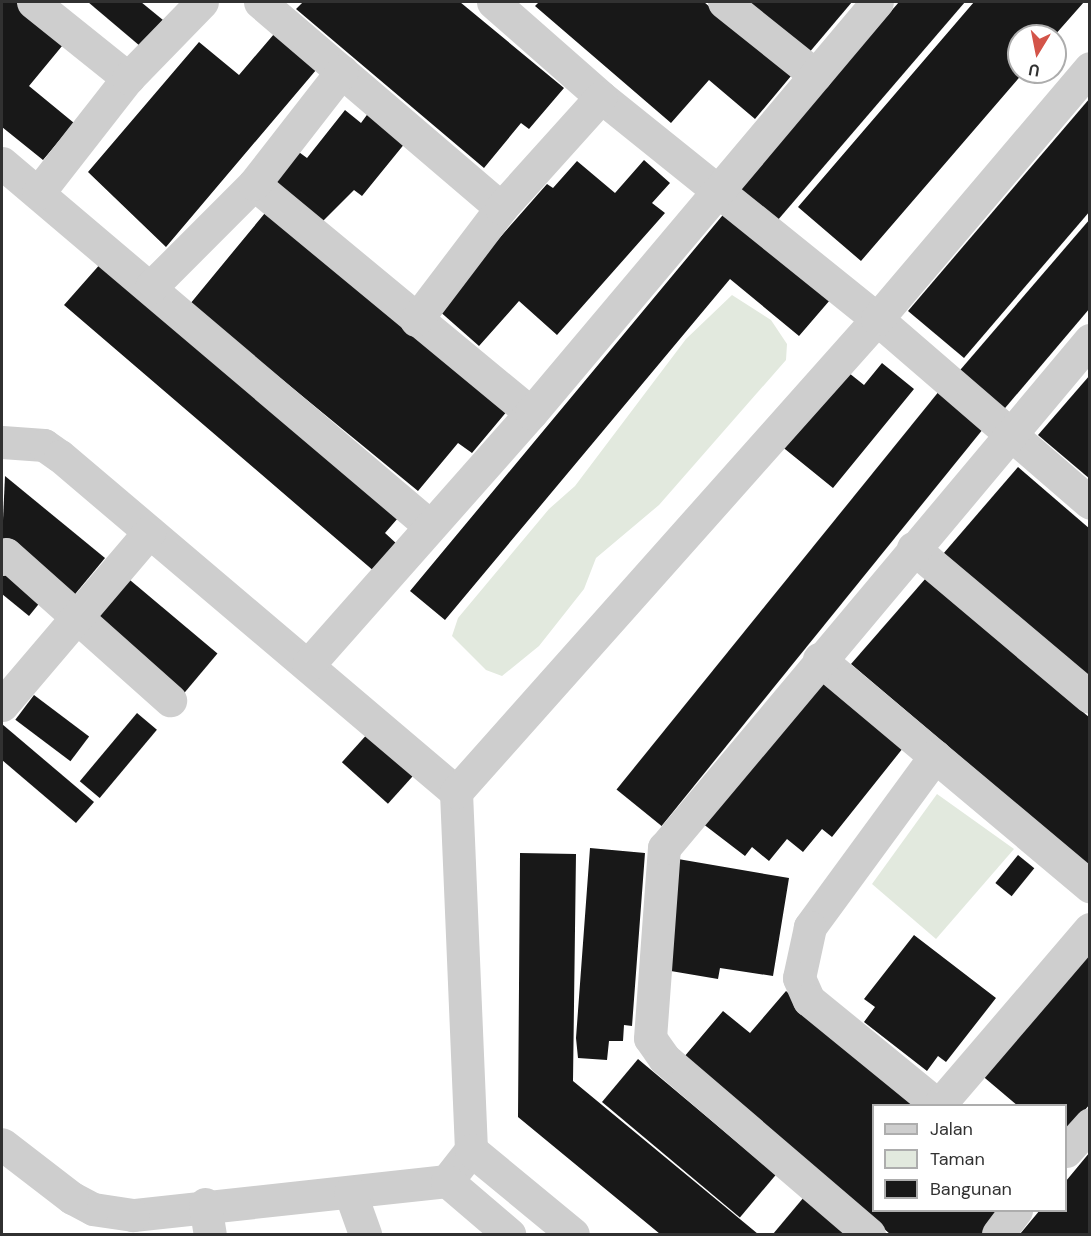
<!DOCTYPE html>
<html>
<head>
<meta charset="utf-8">
<style>
	body { margin:0 }
	#map { position:relative; width:1091px; height:1236px; overflow:hidden; background:#fff; font-family:"DM Sans",sans-serif }
	div>[style] { position:absolute }
	.green>* { inset:0; background:#e2e9de }
	.building>* { inset:0; background:#181818; transform-origin:0 0 }
	.minor>* { height:33px; margin:-16.5px; padding:0 16.5px; transform-origin:16.5px; border-radius:16.5px; background:#cecece }
	span { translate:-50% -50%; white-space:nowrap; text-align:center; line-height:1.15; -webkit-text-stroke:6px #fff; paint-order:stroke }
	.frame { position:absolute; inset:0; border:3px solid #313131; pointer-events:none }
	.legend { position:absolute; left:872px; top:1104px; width:195px; height:108px; box-sizing:border-box; background:#fff; border:2px solid #adadad; margin:0; padding:8px 10px; list-style:none; font-size:18px; color:#313131 }
	.legend li { display:flex; align-items:center; gap:12px; height:30px }
	.legend b { width:30px; border:2px solid #adadad }
	.north { position:absolute; left:1007px; top:24px; width:60px; height:60px; box-sizing:border-box; background:#fff; border:2px solid #adadad; border-radius:50%; rotate:190deg; font-size:16px; font-weight:700; line-height:24px; text-align:center; color:#313131 }
	.north::after { content:''; display:block; margin:auto; width:21px; height:27px; background:#d35449; clip-path:polygon(50% 0,100% 100%,50% 72%,0 100%) }
</style>
</head>
<body>
<div id="map">
	<div class="green">
		<i style="clip-path:polygon(732px 295px,771px 320px,787px 344px,786px 360px,659px 505px,596px 558px,584px 589px,539px 646px,502px 676px,486px 670px,452px 636px,458px 618px,549px 509px,575px 486px,686px 339px)"></i>
		<i style="clip-path:polygon(937px 794px,1014px 849px,936px 939px,872px 884px)"></i>
	</div>
	<div class="building">
		<i style="clip-path:polygon(2px 2px,20px 2px,67px 40px,29px 86px,74px 123px,43px 160px,2px 127px)"></i>
		<i style="clip-path:polygon(88px 2px,141px 2px,163px 20px,140px 46px)"></i>
		<i style="clip-path:polygon(303px 2px,460px 2px,564px 88px,529px 129px,521px 123px,484px 168px,296px 9px)"></i>
		<i style="clip-path:polygon(539px 2px,704px 2px,791px 76px,755px 119px,709px 80px,671px 123px,535px 6px)"></i>
		<i style="clip-path:polygon(744px 2px,852px 2px,808px 54px)"></i>
		<i style="clip-path:polygon(899px 2px,965px 2px,777px 221px,738px 189px)"></i>
		<i style="clip-path:polygon(974px 2px,1084px 2px,1054px 36px,1019px 36px,1019px 72px,1024px 72px,861px 261px,798px 207px)"></i>
		<i style="clip-path:polygon(280px 27px,322px 63px,166px 247px,88px 172px,199px 42px,239px 75px)"></i>
		<i style="clip-path:polygon(1090px 98px,1090px 211px,964px 358px,908px 311px)"></i>
		<i style="clip-path:polygon(372px 108px,410px 137px,362px 196px,354px 190px,322px 222px,267px 178px,292px 147px,307px 158px,345px 110px,361px 123px)"></i>
		<i style="clip-path:polygon(644px 160px,670px 183px,652px 203px,665px 213px,557px 335px,519px 301px,479px 346px,437px 309px,547px 184px,553px 188px,577px 161px,615px 193px)"></i>
		<i style="clip-path:polygon(727px 210px,830px 300px,799px 336px,730px 279px,445px 620px,410px 591px)"></i>
		<i style="clip-path:polygon(265px 213px,508px 410px,472px 453px,458px 443px,418px 491px,190px 304px)"></i>
		<i style="clip-path:polygon(1090px 219px,1090px 308px,1000px 414px,955px 376px)"></i>
		<i style="clip-path:polygon(102px 262px,398px 518px,385px 533px,398px 545px,375px 572px,64px 305px)"></i>
		<i style="clip-path:polygon(882px 363px,914px 389px,833px 488px,780px 445px,844px 369px,864px 385px)"></i>
		<i style="clip-path:polygon(1090px 375px,1090px 479px,1038px 435px)"></i>
		<i style="left:940px;top:390px;width:58px;height:514px;rotate:39deg"></i>
		<i style="clip-path:polygon(1018px 467px,1090px 529px,1090px 680px,943px 554px)"></i>
		<i style="clip-path:polygon(5px 476px,105px 558px,71px 599px,2px 542px)"></i>
		<i style="clip-path:polygon(2px 570px,46px 595px,29px 616px,2px 594px)"></i>
		<i style="left:124px;top:575px;width:122px;height:52px;rotate:40deg"></i>
		<i style="clip-path:polygon(926px 578px,1090px 718px,1090px 867px,851px 664px)"></i>
		<i style="clip-path:polygon(817px 672px,907px 743px,832px 837px,822px 829px,803px 852px,787px 839px,769px 861px,752px 847px,745px 856px,698px 820px)"></i>
		<i style="left:34px;top:695px;width:69px;height:31px;rotate:37deg"></i>
		<i style="left:137px;top:713px;width:26px;height:89px;rotate:40deg"></i>
		<i style="clip-path:polygon(2px 724px,94px 802px,76px 823px,2px 760px)"></i>
		<i style="left:370px;top:731px;width:62px;height:42px;rotate:42deg"></i>
		<i style="clip-path:polygon(590px 848px,645px 853px,632px 1026px,624px 1025px,623px 1041px,609px 1041px,607px 1060px,578px 1058px,576px 1038px)"></i>
		<i style="clip-path:polygon(520px 853px,576px 854px,573px 1081px,758px 1234px,660px 1234px,518px 1117px)"></i>
		<i style="left:1018px;top:855px;width:21px;height:36px;rotate:39deg"></i>
		<i style="clip-path:polygon(678px 859px,789px 878px,773px 976px,720px 968px,718px 979px,659px 969px)"></i>
		<i style="clip-path:polygon(914px 935px,996px 998px,946px 1062px,938px 1056px,927px 1071px,864px 1022px,875px 1007px,864px 999px)"></i>
		<i style="clip-path:polygon(1090px 943px,1090px 1104px,1066px 1132px,1066px 1106px,1018px 1106px,979px 1073px)"></i>
		<i style="clip-path:polygon(786px 991px,919px 1106px,874px 1106px,874px 1210px,1004px 1210px,984px 1234px,890px 1234px,684px 1057px,723px 1011px,750px 1033px)"></i>
		<i style="left:638px;top:1059px;width:180px;height:56px;rotate:40deg"></i>
		<i style="clip-path:polygon(1090px 1152px,1090px 1234px,1020px 1234px,1040px 1210px,1066px 1210px,1066px 1181px)"></i>
		<i style="clip-path:polygon(804px 1197px,850px 1234px,773px 1234px)"></i>
	</div>
	<div class="minor">
		<i style="left:33px;top:2px;width:122px;rotate:38.7deg"></i>
		<i style="left:260px;top:2px;width:317px;rotate:40.5deg"></i>
		<i style="left:493px;top:2px;width:144px;rotate:41.3deg"></i>
		<i style="left:601px;top:97px;width:354px;rotate:38.8deg"></i>
		<i style="left:877px;top:319px;width:281px;rotate:40.8deg"></i>
		<i style="left:724px;top:2px;width:117px;rotate:38.7deg"></i>
		<i style="left:2px;top:163px;width:561px;rotate:40.3deg"></i>
		<i style="left:254px;top:184px;width:359px;rotate:39.6deg"></i>
		<i style="left:38px;top:193px;width:146px;rotate:-52deg"></i>
		<i style="left:128px;top:78px;width:106px;rotate:-45.8deg"></i>
		<i style="left:151px;top:287px;width:146px;rotate:-45deg"></i>
		<i style="left:254px;top:184px;width:143px;rotate:-52.1deg"></i>
		<i style="left:416px;top:320px;width:141px;rotate:-52.8deg"></i>
		<i style="left:501px;top:208px;width:149px;rotate:-48deg"></i>
		<i style="left:2px;top:442px;width:42px;rotate:4.1deg"></i>
		<i style="left:44px;top:445px;width:19px;rotate:35deg"></i>
		<i style="left:60px;top:456px;width:519px;rotate:40.31deg"></i>
		<i style="left:456px;top:792px;width:358px;rotate:87.6deg"></i>
		<i style="left:471px;top:1150px;width:39px;rotate:128deg"></i>
		<i style="left:447px;top:1181px;width:316px;rotate:173.8deg"></i>
		<i style="left:133px;top:1215px;width:40px;rotate:-171.5deg"></i>
		<i style="left:93px;top:1209px;width:24px;rotate:-152deg"></i>
		<i style="left:72px;top:1198px;width:88px;rotate:-142.4deg"></i>
		<i style="left:913px;top:548px;width:231px;rotate:40.1deg"></i>
		<i style="left:2px;top:559px;width:6px;rotate:-51deg"></i>
		<i style="left:6px;top:554px;width:220px;rotate:41.7deg"></i>
		<i style="left:819px;top:659px;width:354px;rotate:40deg"></i>
		<i style="left:308px;top:665px;width:337px;rotate:-48.5deg"></i>
		<i style="left:531px;top:413px;width:537px;rotate:-49.91deg"></i>
		<i style="left:2px;top:705px;width:227px;rotate:-49.6deg"></i>
		<i style="left:935px;top:756px;width:212px;rotate:126.2deg"></i>
		<i style="left:810px;top:927px;width:52px;rotate:102.2deg"></i>
		<i style="left:799px;top:978px;width:24px;rotate:66deg"></i>
		<i style="left:809px;top:1000px;width:168px;rotate:39.2deg"></i>
		<i style="left:456px;top:792px;width:633px;rotate:-48.33deg"></i>
		<i style="left:877px;top:319px;width:329px;rotate:-49.7deg"></i>
		<i style="left:939px;top:1105px;width:232px;rotate:-49.4deg"></i>
		<i style="left:471px;top:1150px;width:132px;rotate:39.5deg"></i>
		<i style="left:1066px;top:1151px;width:36px;rotate:-48deg"></i>
		<i style="left:447px;top:1181px;width:82px;rotate:40.5deg"></i>
		<i style="left:350px;top:1192px;width:45px;rotate:70.3deg"></i>
		<i style="left:205px;top:1204px;width:30px;rotate:81deg"></i>
		<i style="left:869px;top:1234px;width:270px;rotate:-139.4deg"></i>
		<i style="left:664px;top:1058px;width:24px;rotate:-125deg"></i>
		<i style="left:650px;top:1038px;width:191px;rotate:-85.8deg"></i>
		<i style="left:664px;top:848px;width:663px;rotate:-50.02deg"></i>
		<i style="left:998px;top:1234px;width:30px;rotate:-53deg"></i>
	</div>
	<div class="frame"></div>
	<ul class="legend">
	<li><b style="height:8px;background:#cecece"></b>Jalan</li>
	<li><b style="height:16px;background:#e2e9de"></b>Taman</li>
	<li><b style="height:16px;background:#181818"></b>Bangunan</li>
	</ul>
	<div class="north">U</div>
</div>
</body>
</html>
